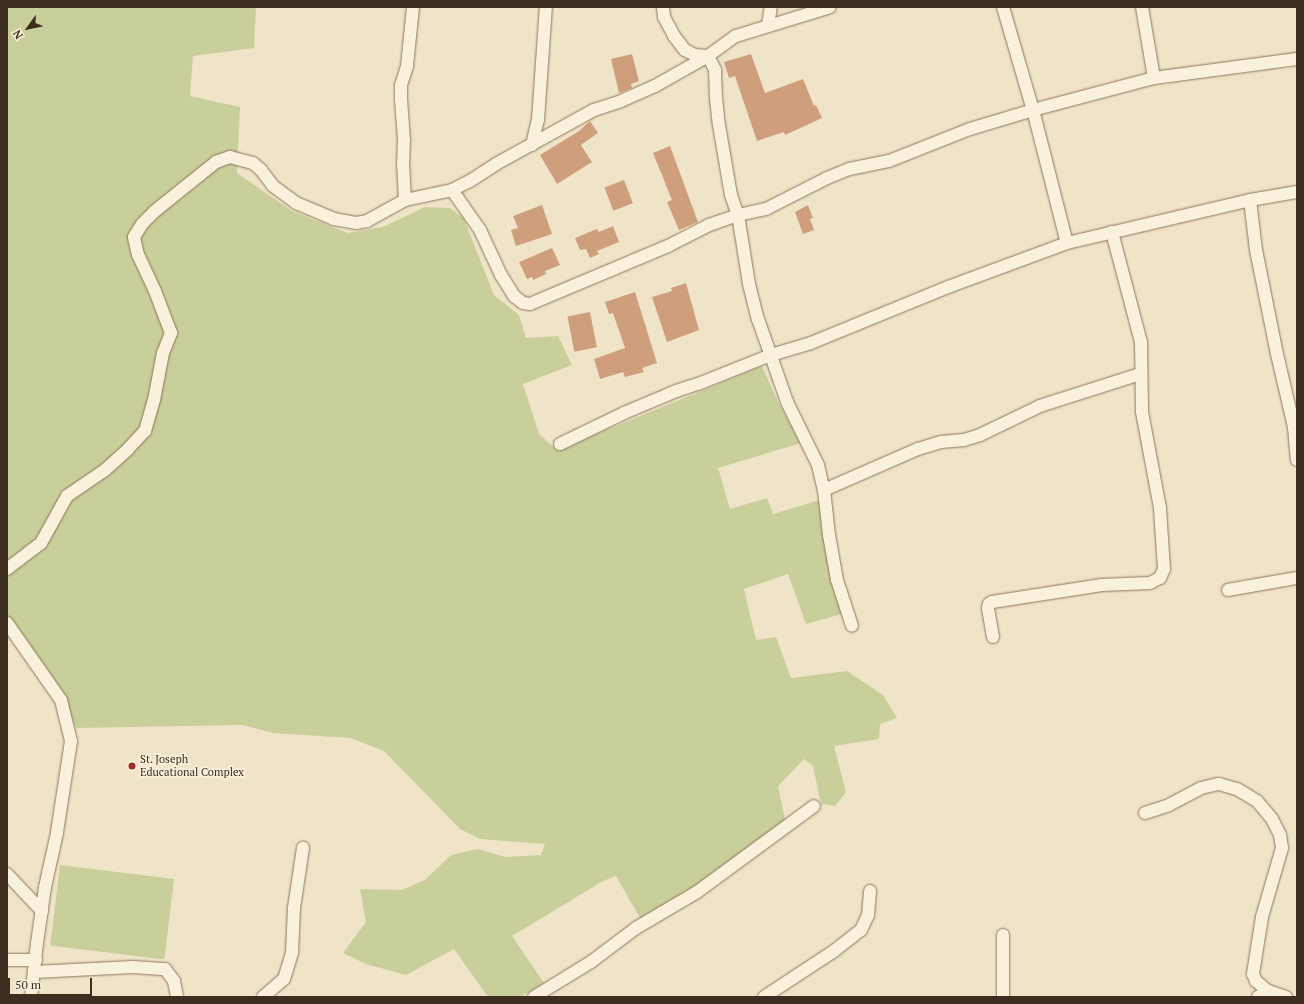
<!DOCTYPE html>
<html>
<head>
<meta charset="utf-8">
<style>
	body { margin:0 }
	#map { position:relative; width:1304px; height:1004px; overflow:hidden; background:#f0e4c8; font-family:"PT Serif",serif }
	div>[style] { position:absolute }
	.green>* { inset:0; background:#c9cf9b; transform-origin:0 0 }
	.building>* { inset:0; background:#cf9f7d; transform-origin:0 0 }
	.roads { filter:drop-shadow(0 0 1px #8d765c) drop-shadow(0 0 1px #8d765c) }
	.street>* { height:12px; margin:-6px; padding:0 6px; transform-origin:6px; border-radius:6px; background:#faf1dc }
	.dots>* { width:11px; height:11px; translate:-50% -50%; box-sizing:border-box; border:2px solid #f7eed8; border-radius:50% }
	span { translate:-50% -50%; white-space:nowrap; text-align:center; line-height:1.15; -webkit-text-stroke:4px #f7eed8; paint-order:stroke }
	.poi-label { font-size:11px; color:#3d2e20 }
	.left { translate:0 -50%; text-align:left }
	.frame { position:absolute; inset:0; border:8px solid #3d2e20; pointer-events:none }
	.north { position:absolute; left:8px; top:8px; width:40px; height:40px; -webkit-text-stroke:3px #f7eed8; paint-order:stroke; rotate:237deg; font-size:11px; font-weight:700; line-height:16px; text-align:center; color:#3d2e20 }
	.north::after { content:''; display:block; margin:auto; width:14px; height:18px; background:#3d2e20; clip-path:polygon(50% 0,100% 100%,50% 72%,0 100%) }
	.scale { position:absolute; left:8px; top:978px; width:84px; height:18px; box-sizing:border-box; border:2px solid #3d2e20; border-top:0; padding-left:5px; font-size:12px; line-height:14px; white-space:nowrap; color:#3d2e20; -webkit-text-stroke:3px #f7eed8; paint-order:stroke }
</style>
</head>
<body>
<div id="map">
	<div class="green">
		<i style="clip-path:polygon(7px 7px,256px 7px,254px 48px,193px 56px,190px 96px,240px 107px,237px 173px,292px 211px,348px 233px,383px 227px,425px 207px,450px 208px,464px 219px,494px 295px,519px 315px,526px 338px,558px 336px,572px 365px,523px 384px,539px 434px,557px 450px,762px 366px,778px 402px,801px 443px,718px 468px,730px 509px,767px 498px,773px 514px,820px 500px,831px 574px,842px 614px,806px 624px,788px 574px,744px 589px,756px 640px,776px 637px,791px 678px,847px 671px,883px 695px,897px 718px,880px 724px,879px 739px,834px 746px,846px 792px,835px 806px,821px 804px,813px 766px,804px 759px,778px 786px,785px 820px,712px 876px,640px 918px,616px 876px,603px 881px,512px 936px,544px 983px,520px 997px,488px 997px,454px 949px,406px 975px,366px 964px,343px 953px,366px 922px,360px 889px,402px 890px,425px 880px,451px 855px,478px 849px,505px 857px,541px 855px,545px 844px,480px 839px,460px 829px,384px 751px,350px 738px,273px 733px,242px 725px,76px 728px,70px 713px,7px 626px)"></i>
		<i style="left:60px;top:865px;width:115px;height:81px;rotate:7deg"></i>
	</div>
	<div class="building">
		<i style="clip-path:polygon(632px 54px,639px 81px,631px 84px,632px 88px,619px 93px,611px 59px)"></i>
		<i style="clip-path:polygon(751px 54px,765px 93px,803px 79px,814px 106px,816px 105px,822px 118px,785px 135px,784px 132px,757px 141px,735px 76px,729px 78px,724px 62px)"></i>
		<i style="clip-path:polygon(590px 121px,598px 133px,581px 145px,592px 162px,557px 184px,540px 155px,579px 131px)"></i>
		<i style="clip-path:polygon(670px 146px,698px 222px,679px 230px,667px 202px,672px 200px,653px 153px)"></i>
		<i style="left:624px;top:180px;width:25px;height:21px;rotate:69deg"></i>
		<i style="clip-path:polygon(542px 205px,552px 234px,516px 246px,511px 230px,518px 228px,513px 216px)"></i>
		<i style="clip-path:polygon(808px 205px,813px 218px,810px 219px,814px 230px,803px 234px,795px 212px)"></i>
		<i style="clip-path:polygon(613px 226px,619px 242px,597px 251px,599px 254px,590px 258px,586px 249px,580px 250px,575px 238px,597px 229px,599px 232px)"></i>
		<i style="clip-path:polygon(552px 248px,560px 265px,545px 271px,546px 274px,533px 280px,532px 277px,527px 279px,519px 262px)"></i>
		<i style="clip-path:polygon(686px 283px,699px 330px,667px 342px,652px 297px,672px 291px,671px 288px)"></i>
		<i style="clip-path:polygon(635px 292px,657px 363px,642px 368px,644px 372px,625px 377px,623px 372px,600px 379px,594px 359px,625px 348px,613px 313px,609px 314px,605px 302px)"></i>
		<i style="left:590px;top:312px;width:36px;height:23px;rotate:79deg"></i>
	</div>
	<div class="roads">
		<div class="street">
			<i style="left:663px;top:7px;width:10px;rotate:84deg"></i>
			<i style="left:664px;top:17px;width:21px;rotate:62deg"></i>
			<i style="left:674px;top:36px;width:18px;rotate:52deg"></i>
			<i style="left:685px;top:50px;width:11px;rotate:27deg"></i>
			<i style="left:695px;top:55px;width:13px;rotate:4deg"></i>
			<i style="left:708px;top:56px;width:16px;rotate:63deg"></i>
			<i style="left:715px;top:70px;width:28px;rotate:88deg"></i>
			<i style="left:716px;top:98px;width:27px;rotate:84deg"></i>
			<i style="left:719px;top:125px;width:71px;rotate:80.3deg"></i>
			<i style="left:731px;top:195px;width:21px;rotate:71deg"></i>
			<i style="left:738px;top:215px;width:70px;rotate:80.9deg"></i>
			<i style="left:749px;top:284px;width:36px;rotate:76deg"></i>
			<i style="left:758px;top:319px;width:88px;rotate:70.7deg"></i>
			<i style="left:787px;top:402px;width:70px;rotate:63.8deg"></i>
			<i style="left:818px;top:465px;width:26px;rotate:77deg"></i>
			<i style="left:824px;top:490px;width:45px;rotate:83.7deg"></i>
			<i style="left:829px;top:535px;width:46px;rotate:79.9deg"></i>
			<i style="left:837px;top:580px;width:48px;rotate:71.9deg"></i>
			<i style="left:1003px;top:7px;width:107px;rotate:73.8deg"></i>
			<i style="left:1033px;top:110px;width:137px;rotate:75.7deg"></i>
			<i style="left:1067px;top:243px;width:188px;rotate:-13.2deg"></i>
			<i style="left:1250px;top:200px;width:48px;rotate:-9.7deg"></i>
			<i style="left:1142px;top:7px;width:72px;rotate:80.4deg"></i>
			<i style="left:1154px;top:78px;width:144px;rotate:-7.6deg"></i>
			<i style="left:768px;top:25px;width:18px;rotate:-81deg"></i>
			<i style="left:532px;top:145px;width:26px;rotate:-77deg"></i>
			<i style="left:538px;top:120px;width:113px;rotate:-86deg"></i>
			<i style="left:452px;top:190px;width:49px;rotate:55deg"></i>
			<i style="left:480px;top:230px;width:50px;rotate:65deg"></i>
			<i style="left:501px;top:275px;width:25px;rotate:58deg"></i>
			<i style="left:514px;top:296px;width:11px;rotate:38deg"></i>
			<i style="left:523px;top:303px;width:7px;rotate:8deg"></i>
			<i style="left:530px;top:304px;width:150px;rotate:-22.8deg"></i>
			<i style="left:668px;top:246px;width:46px;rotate:-27.1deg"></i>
			<i style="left:709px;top:225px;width:31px;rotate:-19deg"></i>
			<i style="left:738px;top:215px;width:29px;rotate:-12deg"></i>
			<i style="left:766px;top:209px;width:68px;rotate:-26.9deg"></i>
			<i style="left:827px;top:178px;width:24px;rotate:-22deg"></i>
			<i style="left:849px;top:169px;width:41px;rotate:-11.3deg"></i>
			<i style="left:889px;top:161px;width:87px;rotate:-21.6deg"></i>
			<i style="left:970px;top:129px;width:66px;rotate:-16.8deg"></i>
			<i style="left:1033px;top:110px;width:125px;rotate:-14.8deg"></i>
			<i style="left:405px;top:200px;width:34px;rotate:-93deg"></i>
			<i style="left:403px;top:166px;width:26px;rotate:-88deg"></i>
			<i style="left:404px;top:140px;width:41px;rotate:-94.2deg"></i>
			<i style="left:401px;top:99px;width:14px;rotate:-90deg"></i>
			<i style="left:401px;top:85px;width:20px;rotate:-72deg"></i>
			<i style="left:407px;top:66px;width:59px;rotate:-84.2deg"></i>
			<i style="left:1250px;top:200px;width:50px;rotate:83.2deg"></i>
			<i style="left:1256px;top:250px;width:106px;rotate:78.6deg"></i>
			<i style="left:1277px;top:354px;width:75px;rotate:76.9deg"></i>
			<i style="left:1294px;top:427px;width:33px;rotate:85deg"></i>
			<i style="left:560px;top:444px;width:71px;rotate:-25.8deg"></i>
			<i style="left:624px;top:413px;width:56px;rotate:-22.9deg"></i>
			<i style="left:676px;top:391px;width:23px;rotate:-18deg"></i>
			<i style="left:698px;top:384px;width:79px;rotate:-21.7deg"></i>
			<i style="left:771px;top:355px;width:42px;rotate:-16.7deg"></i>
			<i style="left:811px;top:343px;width:148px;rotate:-22.2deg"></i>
			<i style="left:948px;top:287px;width:127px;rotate:-20.3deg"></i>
			<i style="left:824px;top:490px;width:103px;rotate:-23.6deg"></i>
			<i style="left:918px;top:449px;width:24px;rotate:-17deg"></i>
			<i style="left:941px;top:442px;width:23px;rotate:-5deg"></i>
			<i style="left:964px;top:440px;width:17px;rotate:-17deg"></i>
			<i style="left:980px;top:435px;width:67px;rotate:-25.8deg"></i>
			<i style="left:1040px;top:406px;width:105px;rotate:-17.7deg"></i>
			<i style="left:7px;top:569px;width:43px;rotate:-37.4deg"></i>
			<i style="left:41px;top:543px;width:54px;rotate:-61deg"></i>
			<i style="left:67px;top:496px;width:46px;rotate:-34.4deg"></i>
			<i style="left:105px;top:470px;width:31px;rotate:-42deg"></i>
			<i style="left:128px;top:449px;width:25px;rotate:-47deg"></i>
			<i style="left:145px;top:431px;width:32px;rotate:-74deg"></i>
			<i style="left:154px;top:400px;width:48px;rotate:-79.2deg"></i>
			<i style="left:163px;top:353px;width:22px;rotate:-68deg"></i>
			<i style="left:171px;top:333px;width:45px;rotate:-110.9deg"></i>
			<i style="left:155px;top:291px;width:40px;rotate:-115deg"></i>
			<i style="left:138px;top:255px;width:18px;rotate:-103deg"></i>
			<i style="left:134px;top:237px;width:15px;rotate:-58deg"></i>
			<i style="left:142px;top:224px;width:18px;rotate:-45deg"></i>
			<i style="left:155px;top:211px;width:78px;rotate:-38.8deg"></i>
			<i style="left:216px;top:162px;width:15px;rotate:-20deg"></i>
			<i style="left:230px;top:157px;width:24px;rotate:15deg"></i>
			<i style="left:253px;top:163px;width:11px;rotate:41deg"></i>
			<i style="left:261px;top:170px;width:20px;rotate:53deg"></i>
			<i style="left:273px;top:186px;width:29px;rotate:36deg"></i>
			<i style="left:296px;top:203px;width:41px;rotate:22.8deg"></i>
			<i style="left:334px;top:219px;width:22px;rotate:10deg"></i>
			<i style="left:356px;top:223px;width:11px;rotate:-10deg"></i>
			<i style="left:367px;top:221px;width:43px;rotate:-28.9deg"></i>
			<i style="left:405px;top:200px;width:48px;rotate:-12deg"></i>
			<i style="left:452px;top:190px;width:20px;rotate:-27deg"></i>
			<i style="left:470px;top:181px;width:31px;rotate:-33deg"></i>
			<i style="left:496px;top:164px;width:112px;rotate:-28.9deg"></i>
			<i style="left:594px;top:110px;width:28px;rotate:-18deg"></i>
			<i style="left:621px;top:101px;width:37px;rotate:-24deg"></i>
			<i style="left:655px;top:86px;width:61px;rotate:-29.5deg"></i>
			<i style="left:708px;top:56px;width:34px;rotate:-36deg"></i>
			<i style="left:736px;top:36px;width:98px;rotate:-17.1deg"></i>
			<i style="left:1228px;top:590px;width:70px;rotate:-9.9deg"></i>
			<i style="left:7px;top:623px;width:94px;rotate:55deg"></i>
			<i style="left:61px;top:700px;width:42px;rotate:76.3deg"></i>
			<i style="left:71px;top:741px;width:93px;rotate:98.7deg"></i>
			<i style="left:57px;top:833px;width:55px;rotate:102.5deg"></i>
			<i style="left:45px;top:887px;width:57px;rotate:98.1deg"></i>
			<i style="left:37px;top:943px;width:54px;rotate:96.3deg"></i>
			<i style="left:993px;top:637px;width:29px;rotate:-100deg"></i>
			<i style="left:988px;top:608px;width:4px;rotate:-76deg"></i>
			<i style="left:989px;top:604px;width:4px;rotate:-34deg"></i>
			<i style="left:992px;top:602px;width:111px;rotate:-8.8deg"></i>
			<i style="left:1102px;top:585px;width:48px;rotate:-2.4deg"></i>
			<i style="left:1150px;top:583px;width:11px;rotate:-27deg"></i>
			<i style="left:1160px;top:578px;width:10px;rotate:-66deg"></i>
			<i style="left:1164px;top:569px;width:61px;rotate:-93.8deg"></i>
			<i style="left:1160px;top:508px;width:98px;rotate:-100.6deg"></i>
			<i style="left:1142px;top:412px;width:70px;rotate:-90.8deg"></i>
			<i style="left:1141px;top:342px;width:114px;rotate:-104.8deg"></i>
			<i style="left:1145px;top:813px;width:25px;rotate:-18deg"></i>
			<i style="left:1169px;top:805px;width:36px;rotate:-28deg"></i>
			<i style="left:1201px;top:788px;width:18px;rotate:-13deg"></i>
			<i style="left:1219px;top:784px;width:19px;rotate:16deg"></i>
			<i style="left:1237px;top:789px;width:23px;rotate:31deg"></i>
			<i style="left:1257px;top:801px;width:23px;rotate:50deg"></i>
			<i style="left:1272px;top:819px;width:18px;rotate:63deg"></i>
			<i style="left:1280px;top:835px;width:13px;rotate:81deg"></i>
			<i style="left:1282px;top:848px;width:72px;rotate:106.2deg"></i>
			<i style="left:1262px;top:917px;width:58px;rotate:99deg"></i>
			<i style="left:1253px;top:974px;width:8px;rotate:67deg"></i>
			<i style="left:1256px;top:981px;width:16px;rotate:40deg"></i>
			<i style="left:1268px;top:991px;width:19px;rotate:18deg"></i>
			<i style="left:7px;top:874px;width:51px;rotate:46.6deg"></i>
			<i style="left:7px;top:960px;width:29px"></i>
			<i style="left:35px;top:972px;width:98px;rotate:-2.9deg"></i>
			<i style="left:133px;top:967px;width:32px;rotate:4deg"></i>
			<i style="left:165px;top:969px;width:15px;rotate:53deg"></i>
			<i style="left:174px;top:981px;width:16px;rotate:79deg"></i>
			<i style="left:263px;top:997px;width:28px;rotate:-41deg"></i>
			<i style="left:284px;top:979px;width:27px;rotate:-73deg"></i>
			<i style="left:292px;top:953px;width:45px;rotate:-87.5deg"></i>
			<i style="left:294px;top:908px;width:61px;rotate:-81.5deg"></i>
			<i style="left:534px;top:997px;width:67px;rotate:-31.6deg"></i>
			<i style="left:591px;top:962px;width:56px;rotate:-37.1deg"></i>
			<i style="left:636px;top:928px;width:71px;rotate:-30.5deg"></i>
			<i style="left:697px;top:892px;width:145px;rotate:-36.3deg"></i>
			<i style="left:764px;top:997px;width:84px;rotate:-33.3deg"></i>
			<i style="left:834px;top:951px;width:34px;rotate:-38deg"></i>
			<i style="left:861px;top:930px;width:17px;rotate:-65deg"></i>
			<i style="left:868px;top:915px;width:24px;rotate:-85deg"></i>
			<i style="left:1003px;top:997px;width:62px;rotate:-90deg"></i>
			<i style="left:1258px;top:997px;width:12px;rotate:-31deg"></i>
		</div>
	</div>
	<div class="dots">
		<i style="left:132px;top:766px;background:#9e2a2b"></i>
	</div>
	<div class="poi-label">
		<span class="left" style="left:140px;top:766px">St. Joseph<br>Educational Complex</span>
	</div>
	<div class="frame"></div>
	<div class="north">N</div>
	<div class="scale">50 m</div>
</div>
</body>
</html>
